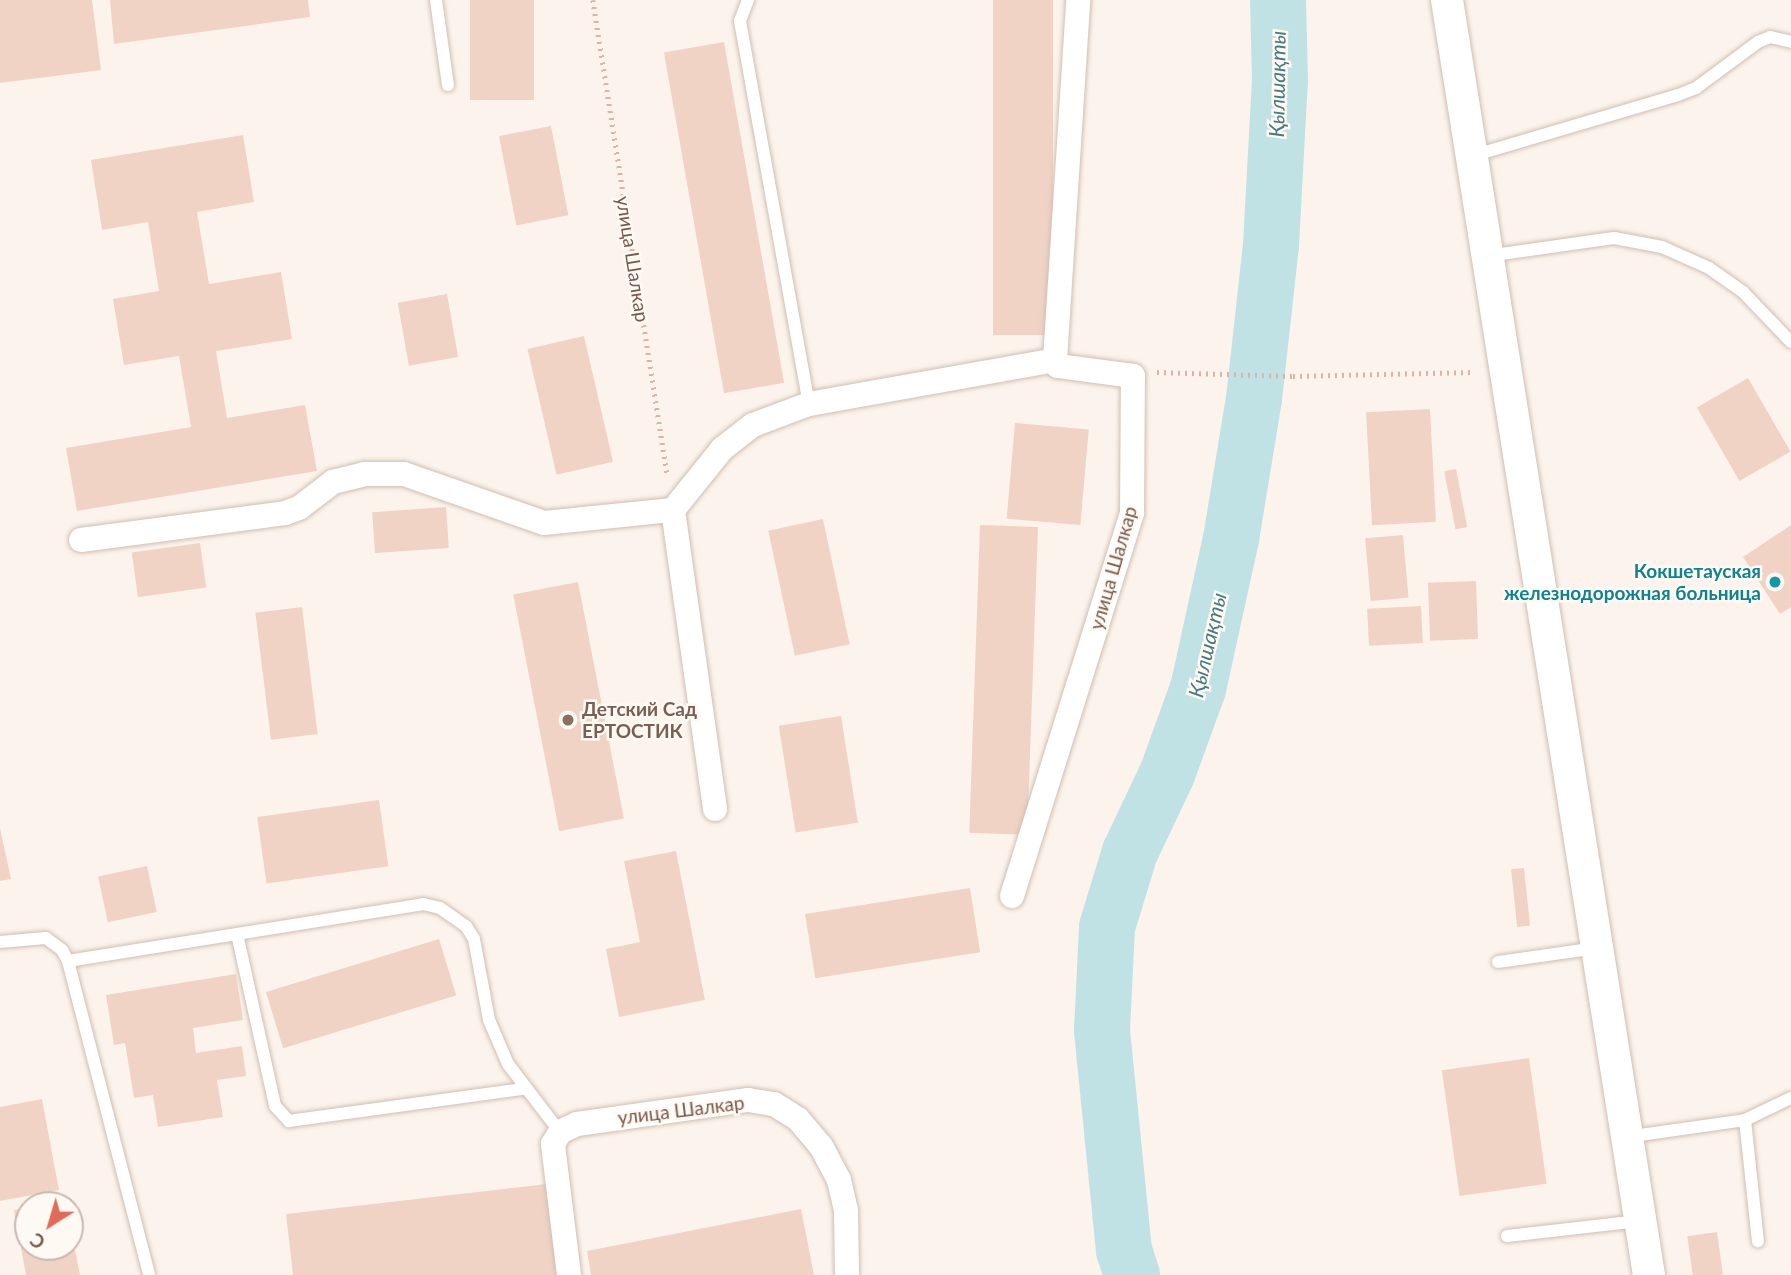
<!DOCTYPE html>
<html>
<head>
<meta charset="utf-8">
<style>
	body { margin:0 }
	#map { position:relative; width:1791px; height:1275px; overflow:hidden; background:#fcf4ec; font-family:Lato,sans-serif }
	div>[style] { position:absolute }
	.river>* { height:56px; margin:-28px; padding:0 28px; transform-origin:28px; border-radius:28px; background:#c0e2e5 }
	.building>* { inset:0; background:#f0d3c5; transform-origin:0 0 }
	.path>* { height:4.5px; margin-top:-2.25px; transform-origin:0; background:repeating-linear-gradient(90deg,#d5b6a7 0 2px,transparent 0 7px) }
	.roads { filter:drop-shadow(0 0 2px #d0beb3) drop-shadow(0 0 2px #d0beb3) }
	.service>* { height:12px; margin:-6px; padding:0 6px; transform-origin:6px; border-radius:6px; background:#fff }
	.minor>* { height:24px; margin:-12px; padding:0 12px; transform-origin:12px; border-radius:12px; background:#fff }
	.tertiary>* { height:32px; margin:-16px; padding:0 16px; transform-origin:16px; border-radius:16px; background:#fff }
	.dots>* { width:19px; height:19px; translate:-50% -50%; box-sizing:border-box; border:4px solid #fef9f2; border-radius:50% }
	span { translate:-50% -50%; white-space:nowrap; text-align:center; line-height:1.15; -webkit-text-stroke:5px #fef9f2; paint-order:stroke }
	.street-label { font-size:19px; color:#765a4f }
	.culture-label { font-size:19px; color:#0d838f; font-weight:700 }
	.right { translate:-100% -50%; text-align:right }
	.education-label { font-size:19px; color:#785e54; font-weight:700 }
	.left { translate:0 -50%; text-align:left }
	.water-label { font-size:21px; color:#477b81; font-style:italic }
	.north { position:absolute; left:14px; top:1191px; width:70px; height:70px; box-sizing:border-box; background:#fef9f2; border:2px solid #c8b9b1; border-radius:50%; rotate:217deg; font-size:19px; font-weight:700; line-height:28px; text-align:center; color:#765a4f }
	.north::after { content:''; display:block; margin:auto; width:24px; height:32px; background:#de6c59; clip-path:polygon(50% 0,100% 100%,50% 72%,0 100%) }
</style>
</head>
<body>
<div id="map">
	<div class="river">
		<i style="left:1132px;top:1275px;width:25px;rotate:-108deg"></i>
		<i style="left:1124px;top:1251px;width:222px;rotate:-95.7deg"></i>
		<i style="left:1102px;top:1030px;width:103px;rotate:-87.2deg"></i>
		<i style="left:1107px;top:927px;width:78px;rotate:-73deg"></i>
		<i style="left:1130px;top:852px;width:86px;rotate:-64.6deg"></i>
		<i style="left:1167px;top:774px;width:90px;rotate:-70deg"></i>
		<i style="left:1198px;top:689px;width:154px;rotate:-77.6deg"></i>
		<i style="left:1231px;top:539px;width:142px;rotate:-80.7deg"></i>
		<i style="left:1254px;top:399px;width:155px;rotate:-83.7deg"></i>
		<i style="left:1271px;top:245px;width:164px;rotate:-86.9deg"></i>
		<i style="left:1280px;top:81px;width:81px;rotate:-91.4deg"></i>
	</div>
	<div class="building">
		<i style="clip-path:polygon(0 0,92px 0,101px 70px,0 83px)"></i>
		<i style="clip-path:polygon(110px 0,308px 0,310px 17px,114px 44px)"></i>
		<i style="left:470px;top:0;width:64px;height:100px"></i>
		<i style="left:993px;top:0;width:60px;height:335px"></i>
		<i style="left:724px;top:42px;width:346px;height:61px;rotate:80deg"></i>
		<i style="left:551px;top:126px;width:91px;height:53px;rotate:79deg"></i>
		<i style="clip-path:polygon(243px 135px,254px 202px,197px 212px,209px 284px,281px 272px,292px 339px,216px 351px,227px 418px,305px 405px,317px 471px,77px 511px,66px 448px,191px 427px,179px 356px,124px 365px,113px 299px,159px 291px,148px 222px,102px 230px,91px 160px)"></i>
		<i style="left:447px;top:294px;width:64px;height:50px;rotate:80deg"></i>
		<i style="left:584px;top:336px;width:129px;height:58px;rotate:77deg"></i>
		<i style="left:1748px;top:378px;width:85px;height:59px;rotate:60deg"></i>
		<i style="left:1430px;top:409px;width:113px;height:64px;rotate:87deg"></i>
		<i style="left:1015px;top:423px;width:74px;height:96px;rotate:5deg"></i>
		<i style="left:1456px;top:469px;width:59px;height:12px;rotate:79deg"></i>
		<i style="left:446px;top:507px;width:41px;height:74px;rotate:86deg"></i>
		<i style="left:823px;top:519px;width:128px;height:56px;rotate:78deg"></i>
		<i style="left:980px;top:525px;width:58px;height:308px;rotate:2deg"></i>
		<i style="clip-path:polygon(1791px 525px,1791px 607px,1780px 614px,1743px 557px)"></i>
		<i style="left:1403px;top:535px;width:63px;height:38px;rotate:85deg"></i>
		<i style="left:200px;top:543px;width:45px;height:69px;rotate:82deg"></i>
		<i style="left:1476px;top:581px;width:58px;height:48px;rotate:88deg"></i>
		<i style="left:578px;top:582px;width:241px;height:66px;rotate:79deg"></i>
		<i style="left:1421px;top:606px;width:37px;height:54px;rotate:87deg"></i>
		<i style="left:302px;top:607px;width:128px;height:47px;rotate:83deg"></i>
		<i style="left:841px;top:716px;width:108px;height:63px;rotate:81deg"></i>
		<i style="left:379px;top:800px;width:67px;height:123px;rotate:82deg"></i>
		<i style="clip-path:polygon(0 828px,11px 879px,0 881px)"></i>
		<i style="clip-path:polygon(676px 851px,705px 1000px,619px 1017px,606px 949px,640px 942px,624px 861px)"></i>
		<i style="left:147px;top:866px;width:47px;height:50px;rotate:78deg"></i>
		<i style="left:1524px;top:868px;width:58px;height:13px;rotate:84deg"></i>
		<i style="left:970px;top:888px;width:65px;height:167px;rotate:81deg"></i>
		<i style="left:439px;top:939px;width:59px;height:181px;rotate:73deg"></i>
		<i style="clip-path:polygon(236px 974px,243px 1020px,193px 1028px,196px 1053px,242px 1046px,246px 1076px,217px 1080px,223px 1117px,158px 1127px,153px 1095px,134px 1098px,125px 1043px,114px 1045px,106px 995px)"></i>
		<i style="left:1529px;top:1058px;width:127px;height:88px;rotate:82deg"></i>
		<i style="clip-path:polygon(42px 1099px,59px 1190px,0 1201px,0 1107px)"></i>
		<i style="clip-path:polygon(547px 1184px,558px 1275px,293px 1275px,286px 1214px)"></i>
		<i style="clip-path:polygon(28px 1208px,28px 1247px,70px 1247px,71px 1230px,80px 1275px,26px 1275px,14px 1210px)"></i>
		<i style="clip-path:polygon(801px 1209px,814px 1275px,591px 1275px,587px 1251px)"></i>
		<i style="left:1717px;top:1232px;width:43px;height:30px;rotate:82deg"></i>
	</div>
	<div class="path">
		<i style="left:593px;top:0;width:481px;rotate:81.1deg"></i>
		<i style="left:1157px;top:372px;width:136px;rotate:1.7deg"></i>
		<i style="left:1293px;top:376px;width:181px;rotate:-1.3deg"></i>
	</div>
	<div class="roads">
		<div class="service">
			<i style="left:436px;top:0;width:86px;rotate:82deg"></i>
			<i style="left:748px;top:0;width:22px;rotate:111deg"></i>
			<i style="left:740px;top:21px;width:389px;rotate:79.8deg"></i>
			<i style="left:1472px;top:156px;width:215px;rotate:-16.5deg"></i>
			<i style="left:1678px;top:95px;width:19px;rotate:-21deg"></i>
			<i style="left:1696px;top:88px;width:77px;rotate:-36.6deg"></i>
			<i style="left:1758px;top:42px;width:13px;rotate:-23deg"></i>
			<i style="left:1770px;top:37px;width:22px;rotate:13deg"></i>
			<i style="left:1487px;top:256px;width:128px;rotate:-8.1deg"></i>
			<i style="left:1614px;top:238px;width:49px;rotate:10.6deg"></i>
			<i style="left:1662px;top:247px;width:51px;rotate:24.1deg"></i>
			<i style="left:1709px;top:268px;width:42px;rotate:35.2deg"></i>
			<i style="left:1743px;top:292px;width:69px;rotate:46.2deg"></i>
			<i style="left:237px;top:934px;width:176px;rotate:77.5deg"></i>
			<i style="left:275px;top:1106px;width:21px;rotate:47deg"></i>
			<i style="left:289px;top:1121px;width:236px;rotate:-7.8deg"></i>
			<i style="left:0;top:942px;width:46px;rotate:-5deg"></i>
			<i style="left:46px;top:938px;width:20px;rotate:37deg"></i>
			<i style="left:62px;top:950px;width:13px;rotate:61deg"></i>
			<i style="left:68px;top:961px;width:324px;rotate:75.5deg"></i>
			<i style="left:68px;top:961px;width:360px;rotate:-9.1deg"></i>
			<i style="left:423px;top:904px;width:17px;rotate:13deg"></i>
			<i style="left:440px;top:908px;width:32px;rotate:35deg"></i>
			<i style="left:466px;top:926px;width:15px;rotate:58deg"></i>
			<i style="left:474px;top:939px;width:82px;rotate:79.5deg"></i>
			<i style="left:489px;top:1020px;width:48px;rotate:66.6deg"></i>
			<i style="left:508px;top:1064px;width:86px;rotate:52.6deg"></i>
			<i style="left:1498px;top:962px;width:99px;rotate:-8.1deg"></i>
			<i style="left:1745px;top:1120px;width:122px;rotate:83.9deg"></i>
			<i style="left:1626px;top:1137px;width:120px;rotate:-8.1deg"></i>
			<i style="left:1745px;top:1120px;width:51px;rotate:-25.6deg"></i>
			<i style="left:1507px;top:1236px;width:133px;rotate:-6.5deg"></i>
		</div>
		<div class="minor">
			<i style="left:673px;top:510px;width:302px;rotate:82deg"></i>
			<i style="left:81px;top:540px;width:206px;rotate:-7.5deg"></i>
			<i style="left:285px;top:513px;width:15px;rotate:-20deg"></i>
			<i style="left:299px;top:508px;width:43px;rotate:-37.4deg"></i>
			<i style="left:333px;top:482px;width:32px;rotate:-14deg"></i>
			<i style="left:364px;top:474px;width:40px"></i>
			<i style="left:404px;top:474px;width:148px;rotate:19.3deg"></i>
			<i style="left:544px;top:523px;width:130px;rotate:-5.8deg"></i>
			<i style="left:673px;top:510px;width:78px;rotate:-51.2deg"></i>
			<i style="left:722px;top:449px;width:39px;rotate:-38deg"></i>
			<i style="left:753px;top:425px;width:60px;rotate:-20.6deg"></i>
			<i style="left:809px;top:404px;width:250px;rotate:-10.1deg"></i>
			<i style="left:1012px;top:896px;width:401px;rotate:-72.6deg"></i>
			<i style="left:1132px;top:513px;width:137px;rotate:-89.6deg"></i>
			<i style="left:1133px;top:376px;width:76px;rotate:-172.4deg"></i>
			<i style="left:1058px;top:366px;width:7px;rotate:-117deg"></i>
			<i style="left:1055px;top:360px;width:361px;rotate:-86.3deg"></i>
			<i style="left:569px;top:1275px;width:132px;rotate:-97deg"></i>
			<i style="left:553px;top:1144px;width:14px;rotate:-60deg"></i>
			<i style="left:560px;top:1132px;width:19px;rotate:-25deg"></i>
			<i style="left:577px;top:1124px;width:173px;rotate:-8deg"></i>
			<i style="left:748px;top:1100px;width:26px;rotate:9deg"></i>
			<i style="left:774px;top:1104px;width:28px;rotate:32deg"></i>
			<i style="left:798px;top:1119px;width:35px;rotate:50deg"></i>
			<i style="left:821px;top:1146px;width:38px;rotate:62deg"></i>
			<i style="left:839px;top:1180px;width:32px;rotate:77deg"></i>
			<i style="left:846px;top:1211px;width:64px;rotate:89.1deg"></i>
		</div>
		<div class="tertiary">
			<i style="left:1447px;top:0;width:1291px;rotate:81deg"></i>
		</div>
	</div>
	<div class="dots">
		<i style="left:1775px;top:582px;background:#0f9aa8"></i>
		<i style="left:568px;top:720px;background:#8d6e63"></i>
	</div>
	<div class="street-label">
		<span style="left:633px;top:259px;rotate:81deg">улица Шалкар</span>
		<span style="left:1113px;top:568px;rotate:-74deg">улица Шалкар</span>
		<span style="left:681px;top:1110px;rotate:-7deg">улица Шалкар</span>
	</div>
	<div class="culture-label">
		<span class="right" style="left:1761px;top:582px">Кокшетауская<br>железнодорожная больница</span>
	</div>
	<div class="education-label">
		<span class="left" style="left:582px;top:720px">Детский Сад<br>ЕРТОСТИК</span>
	</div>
	<div class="water-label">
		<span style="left:1277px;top:84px;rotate:-89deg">Қылшақты</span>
		<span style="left:1207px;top:645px;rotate:-77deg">Қылшақты</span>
	</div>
	<div class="north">С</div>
</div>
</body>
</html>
